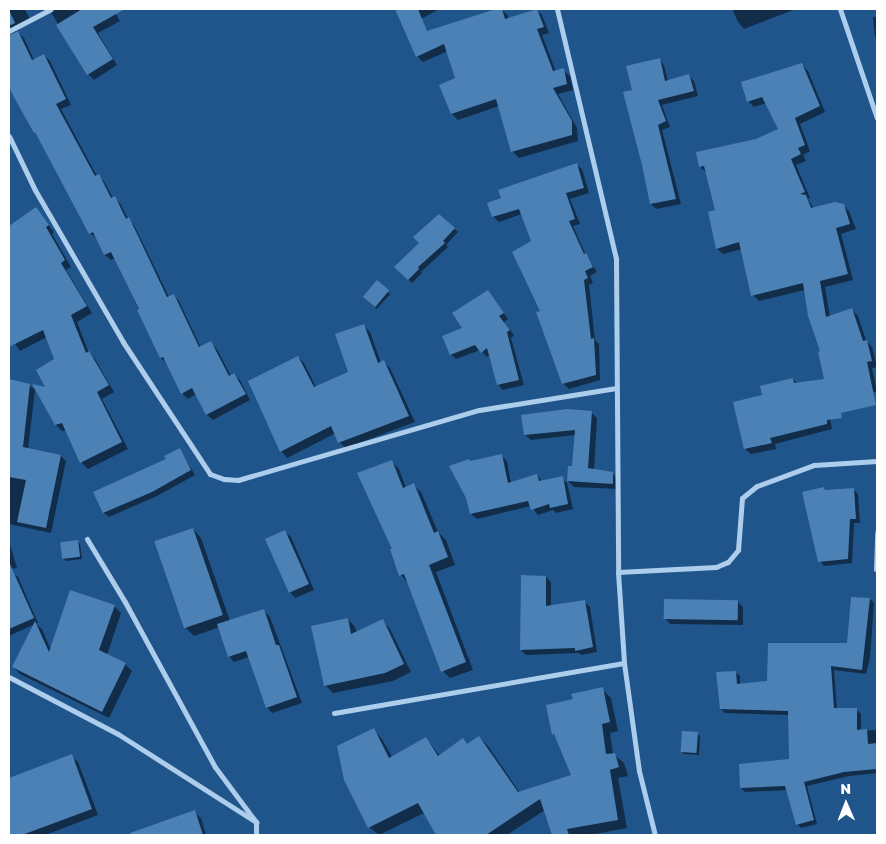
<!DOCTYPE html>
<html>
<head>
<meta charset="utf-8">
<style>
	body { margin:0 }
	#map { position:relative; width:886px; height:844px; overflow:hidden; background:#20558c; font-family:"Golos Text",sans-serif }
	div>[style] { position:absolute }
	.shadow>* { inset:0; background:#0007; transform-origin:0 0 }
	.building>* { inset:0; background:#4c81b6; transform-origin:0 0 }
	.street>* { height:5px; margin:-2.5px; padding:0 2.5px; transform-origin:2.5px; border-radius:2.5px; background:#adcdec }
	span { translate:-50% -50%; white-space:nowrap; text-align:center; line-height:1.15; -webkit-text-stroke:4px #20558c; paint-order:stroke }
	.frame { position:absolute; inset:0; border:10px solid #fff; pointer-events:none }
	.north { position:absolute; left:821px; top:779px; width:50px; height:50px; -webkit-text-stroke:4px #20558c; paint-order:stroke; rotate:359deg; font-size:14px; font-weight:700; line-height:20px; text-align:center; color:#fff }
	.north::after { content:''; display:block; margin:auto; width:18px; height:22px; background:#fff; clip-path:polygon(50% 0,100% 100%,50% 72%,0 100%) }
</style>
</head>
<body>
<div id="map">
	<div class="shadow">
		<i style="clip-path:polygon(9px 9px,25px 9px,30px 19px,18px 26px,20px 29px,16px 31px,24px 38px,34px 60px,44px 55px,50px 61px,71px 105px,61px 109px,97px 176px,104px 181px,113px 198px,120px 203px,128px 219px,134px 225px,169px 297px,174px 295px,179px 301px,201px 348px,211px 343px,217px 349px,231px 376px,234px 375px,240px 380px,250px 400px,213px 420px,207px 415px,196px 394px,188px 399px,182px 393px,166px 363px,161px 358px,115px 258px,111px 260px,105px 255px,97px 238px,90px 233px,40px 138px,35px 132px,9px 85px)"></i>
		<i style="clip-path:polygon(49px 9px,82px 9px,85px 13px,92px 9px,113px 9px,120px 21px,98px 33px,117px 65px,94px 80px,88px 74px)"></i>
		<i style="clip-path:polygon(397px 9px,440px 9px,407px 26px,402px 20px)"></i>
		<i style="clip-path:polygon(500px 9px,507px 14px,509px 19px,536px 9px,542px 15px,549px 33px,542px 35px,556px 72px,563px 70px,570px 76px,573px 90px,558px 94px,577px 128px,578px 141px,519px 158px,512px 151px,499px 106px,458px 120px,452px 114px,440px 86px,457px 79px,448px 51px,423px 62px,417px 56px,409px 38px)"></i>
		<i style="clip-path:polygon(732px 9px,796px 9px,744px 29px,738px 22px)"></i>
		<i style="clip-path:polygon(873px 17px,877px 17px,877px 38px,875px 36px)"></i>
		<i style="clip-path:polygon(659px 59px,664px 65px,668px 81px,689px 76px,694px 81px,698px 96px,662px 105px,670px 127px,662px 130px,681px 204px,656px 209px,651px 204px,644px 165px,634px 91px)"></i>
		<i style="clip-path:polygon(802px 65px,808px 71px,825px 112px,800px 124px,810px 151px,803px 155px,806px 161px,796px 165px,810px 198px,808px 199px,814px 209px,843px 205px,849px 211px,856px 229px,841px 234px,853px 280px,825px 287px,830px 317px,852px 310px,858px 316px,866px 340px,872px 347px,877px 367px,872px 368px,877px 392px,833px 392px,805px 290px,759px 301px,753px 295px,742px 249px,723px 254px,717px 249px,717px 210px,707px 173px,700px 167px,780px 129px,767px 103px,754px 107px,748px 101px)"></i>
		<i style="clip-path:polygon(576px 164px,582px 169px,589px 193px,570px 199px,580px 224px,573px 226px,586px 255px,597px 272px,590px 276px,593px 283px,589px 285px,595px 340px,599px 344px,600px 380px,569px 389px,563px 383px,541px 311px,532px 242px,522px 214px,499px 222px,494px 217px,489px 203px)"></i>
		<i style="clip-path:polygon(36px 209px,54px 232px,52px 234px,71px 267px,66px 270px,92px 313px,77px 322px,89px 353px,95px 359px,114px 392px,102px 399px,128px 449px,88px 469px,81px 462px,67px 430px,62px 431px,56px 425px,47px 389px,56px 360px,47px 337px,20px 351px,9px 336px,9px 227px)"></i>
		<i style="clip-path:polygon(439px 215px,458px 232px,446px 245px,448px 247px,421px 272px,422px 273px,412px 283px,396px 267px,421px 243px)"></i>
		<i style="left:377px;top:282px;width:18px;height:20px;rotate:43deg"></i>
		<i style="clip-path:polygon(488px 291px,508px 319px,504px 322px,514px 335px,511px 338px,524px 385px,503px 390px,498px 385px,490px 355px,487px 357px,480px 350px,456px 359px,451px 354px,464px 328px)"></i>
		<i style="clip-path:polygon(363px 325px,370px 332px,381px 363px,384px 362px,390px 368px,415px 422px,346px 448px,339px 442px,336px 433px,287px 458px,281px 451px,250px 381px,298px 357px,304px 363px,316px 387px,350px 373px)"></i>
		<i style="clip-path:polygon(793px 379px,830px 418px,832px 429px,775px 444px,776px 449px,751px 454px,745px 449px,735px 403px,764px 396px)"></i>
		<i style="clip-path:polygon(9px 380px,29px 385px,35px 390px,28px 449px,61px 456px,66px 461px,51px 533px,9px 524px)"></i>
		<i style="clip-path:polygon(591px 412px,597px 418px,594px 470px,612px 473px,618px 479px,618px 489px,574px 487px,568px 481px,574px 468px,576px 435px,531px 440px,525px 435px)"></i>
		<i style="clip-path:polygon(180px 450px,195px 475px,157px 496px,109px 517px,104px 513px,95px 492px,167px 460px)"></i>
		<i style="clip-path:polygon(502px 456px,507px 461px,511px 483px,537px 475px,542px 481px,562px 478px,567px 483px,573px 509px,556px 513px,553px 510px,538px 515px,531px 506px,477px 519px,471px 514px,468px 497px,471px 462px)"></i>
		<i style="clip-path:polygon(391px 461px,399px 469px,406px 488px,413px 485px,421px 492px,438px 532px,446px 540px,455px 565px,436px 572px,473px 670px,450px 678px,443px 671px,408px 583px,401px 575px,394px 549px)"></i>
		<i style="clip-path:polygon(824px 488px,827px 491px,853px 489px,858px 494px,860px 523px,854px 523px,852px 563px,824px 566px,820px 561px)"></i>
		<i style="clip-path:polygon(193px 529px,201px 538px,230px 621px,264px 611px,270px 617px,302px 703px,272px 713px,267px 707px,249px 657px,234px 662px,229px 656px,220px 627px,194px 636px,185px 627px)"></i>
		<i style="clip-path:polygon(285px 532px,291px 537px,314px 590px,295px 598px,290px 592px)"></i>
		<i style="clip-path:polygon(9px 541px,17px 568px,9px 569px)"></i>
		<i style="clip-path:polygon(78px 542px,80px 544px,82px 559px,66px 561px,63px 558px)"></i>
		<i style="clip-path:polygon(9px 571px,18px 577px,38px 623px,36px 624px,42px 629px,51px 650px,114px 606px,121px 613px,107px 655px,125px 664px,132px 671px,109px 718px,20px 674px,13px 667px,35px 624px,9px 636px)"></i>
		<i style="clip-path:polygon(546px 577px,551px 582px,551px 607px,585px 602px,590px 607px,597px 652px,581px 655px,579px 653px,526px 655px,521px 650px)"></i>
		<i style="clip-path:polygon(870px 599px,874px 603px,870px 658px,866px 674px,834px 670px,837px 710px,856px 709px,861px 714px,861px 731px,877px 730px,877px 773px,849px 776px,807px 786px,817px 824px,801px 828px,797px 824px,788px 790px,745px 792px,741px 788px,740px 765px,790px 760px,789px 715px,725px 713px,721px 709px,735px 672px,740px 676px,740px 685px,768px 682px,848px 644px)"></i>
		<i style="clip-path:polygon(737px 601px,743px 607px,743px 625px,670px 624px,665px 618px)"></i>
		<i style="clip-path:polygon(348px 619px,355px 627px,357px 633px,383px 621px,390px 629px,411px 672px,393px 681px,333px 693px,325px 685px)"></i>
		<i style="clip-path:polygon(602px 689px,611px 698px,618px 731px,610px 733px,613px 754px,624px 763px,628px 776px,618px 778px,627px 828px,590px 835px,553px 835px,545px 810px,507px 835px,437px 835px,424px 813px,379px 835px,369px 827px,374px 730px,382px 739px,392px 757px,426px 738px,440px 756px,467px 745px,479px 737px,488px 746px,520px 793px,573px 776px,557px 738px,553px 734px,574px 700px)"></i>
		<i style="clip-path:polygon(698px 734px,700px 736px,699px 755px,684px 754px,682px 752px)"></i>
		<i style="clip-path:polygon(71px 756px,78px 762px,98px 815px,45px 835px,9px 835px,9px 779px)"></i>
		<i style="clip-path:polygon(194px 812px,201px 818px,206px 835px,131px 835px)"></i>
	</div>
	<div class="building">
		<i style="clip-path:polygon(82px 9px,125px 9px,93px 27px,113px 59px,87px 75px,56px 25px)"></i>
		<i style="clip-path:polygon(395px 9px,418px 9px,427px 31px,496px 9px,502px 9px,505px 19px,537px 9px,544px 27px,537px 29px,553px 71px,564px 68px,567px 84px,553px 88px,572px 121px,572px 135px,511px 152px,496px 99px,451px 114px,439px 85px,455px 78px,444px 44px,416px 57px)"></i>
		<i style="clip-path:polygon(9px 10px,15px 23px,9px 26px)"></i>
		<i style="clip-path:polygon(18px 31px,32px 60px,44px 54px,66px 99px,56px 104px,95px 176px,99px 174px,111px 198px,115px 196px,126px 219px,129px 217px,167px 297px,174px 294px,199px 347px,211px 341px,229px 376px,234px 373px,246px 394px,206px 415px,192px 388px,181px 394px,163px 357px,160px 358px,137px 310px,139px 309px,111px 252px,104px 255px,93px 232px,89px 234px,35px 132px,34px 133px,9px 88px,9px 35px)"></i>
		<i style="clip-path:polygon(660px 58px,665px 81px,689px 74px,694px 91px,658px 100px,666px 121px,658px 125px,676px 199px,650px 204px,642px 165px,623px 92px,632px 90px,626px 66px)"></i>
		<i style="clip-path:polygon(802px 63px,820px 106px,795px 118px,805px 145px,798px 148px,801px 154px,791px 159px,805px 192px,800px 194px,806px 195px,811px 208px,835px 202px,844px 204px,850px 224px,836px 228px,848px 274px,820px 281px,826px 317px,852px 308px,863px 341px,867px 340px,872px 361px,867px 362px,876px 405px,841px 413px,842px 418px,827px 420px,827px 424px,770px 438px,772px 443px,744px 449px,733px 402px,762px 395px,760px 386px,793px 378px,794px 383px,824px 379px,818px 352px,820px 351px,808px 316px,803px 283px,751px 296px,739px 242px,716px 249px,708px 212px,715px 210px,704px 166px,699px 167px,696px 152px,756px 139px,778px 129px,762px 97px,747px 102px,741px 82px)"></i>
		<i style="clip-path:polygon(577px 163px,584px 188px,566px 193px,575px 219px,569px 221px,584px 254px,586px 253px,593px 267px,585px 271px,588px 278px,584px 280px,591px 339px,594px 338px,596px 375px,562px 384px,536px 312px,540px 311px,512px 252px,531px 241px,519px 209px,492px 217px,487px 203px,501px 198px,498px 190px)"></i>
		<i style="clip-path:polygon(36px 207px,49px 225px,46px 227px,65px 260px,61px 263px,87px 306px,71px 315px,86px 353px,89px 351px,109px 385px,97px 392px,122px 442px,80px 463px,62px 423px,55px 425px,32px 384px,45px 387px,36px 370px,54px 359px,43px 330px,9px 347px,9px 226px)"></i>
		<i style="clip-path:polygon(439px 214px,455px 228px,443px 241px,445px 243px,418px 267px,419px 269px,408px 280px,394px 267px,419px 243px,413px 237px)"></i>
		<i style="left:377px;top:280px;width:16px;height:22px;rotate:40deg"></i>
		<i style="clip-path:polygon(488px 290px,504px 313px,499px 316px,510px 330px,507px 332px,519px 380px,497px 385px,487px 348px,481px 353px,475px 345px,450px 355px,442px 336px,462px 328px,452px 313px)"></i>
		<i style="clip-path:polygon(364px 324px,378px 363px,384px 360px,409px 416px,338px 443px,331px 426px,280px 452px,248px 381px,298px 356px,314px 387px,348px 372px,335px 334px)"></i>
		<i style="clip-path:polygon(9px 379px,30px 384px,23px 447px,61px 455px,46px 528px,17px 522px,26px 480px,9px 477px)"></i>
		<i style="clip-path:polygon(567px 409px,592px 411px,588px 468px,613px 472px,613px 484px,567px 481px,568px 466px,572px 466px,575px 430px,524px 435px,521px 415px)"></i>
		<i style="clip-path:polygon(180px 448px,191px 470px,152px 492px,103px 513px,93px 492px,166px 459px,164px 456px)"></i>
		<i style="clip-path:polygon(502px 454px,508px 483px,537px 474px,539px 481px,563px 476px,568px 504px,550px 508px,549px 504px,531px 510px,528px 501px,470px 514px,466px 498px,449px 466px,469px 459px,470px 461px)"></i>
		<i style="clip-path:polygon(392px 460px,403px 488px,414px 483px,434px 533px,438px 531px,448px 557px,429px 565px,466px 662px,441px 672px,404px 574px,399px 576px,390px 549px,392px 549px,357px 473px)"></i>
		<i style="clip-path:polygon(824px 487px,825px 490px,854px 488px,856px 519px,850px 519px,848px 559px,818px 562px,802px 492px)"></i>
		<i style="left:193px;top:528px;width:92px;height:41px;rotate:71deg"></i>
		<i style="left:285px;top:530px;width:59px;height:22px;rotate:66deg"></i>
		<i style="left:78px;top:540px;width:17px;height:18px;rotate:83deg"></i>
		<i style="clip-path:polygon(9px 562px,34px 618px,9px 629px)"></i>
		<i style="clip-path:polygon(521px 575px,546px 576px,546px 606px,585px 600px,593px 647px,575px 651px,575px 648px,520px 650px)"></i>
		<i style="clip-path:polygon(70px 590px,115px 605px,99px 650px,126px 663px,102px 712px,12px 667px,35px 621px,49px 652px)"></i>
		<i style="clip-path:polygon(851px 597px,870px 598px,862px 670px,831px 666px,834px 708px,857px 708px,857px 730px,867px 729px,868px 744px,877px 743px,877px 769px,844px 772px,804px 782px,814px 820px,796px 825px,785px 786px,740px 788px,739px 764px,789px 759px,788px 711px,720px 709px,716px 672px,736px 671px,737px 684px,767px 681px,768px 643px,847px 643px)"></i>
		<i style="left:664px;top:599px;width:74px;height:20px;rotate:1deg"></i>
		<i style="clip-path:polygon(264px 609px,276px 645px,279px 645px,297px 697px,266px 708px,246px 651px,228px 657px,217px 624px)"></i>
		<i style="clip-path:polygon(348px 618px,351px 634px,383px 619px,404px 664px,385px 673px,324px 686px,311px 626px)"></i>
		<i style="clip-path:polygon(603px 687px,610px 722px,602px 724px,606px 754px,615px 753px,619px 767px,610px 770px,618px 820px,567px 829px,569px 835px,552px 835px,540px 799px,486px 835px,436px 835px,418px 803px,368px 828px,344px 780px,337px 746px,374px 728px,389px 758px,426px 737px,438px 756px,463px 738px,467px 744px,479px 736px,518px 792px,571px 775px,554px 734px,552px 735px,546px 705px,573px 699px,571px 694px)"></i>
		<i style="left:682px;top:731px;width:16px;height:21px;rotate:4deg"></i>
		<i style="clip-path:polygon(72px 754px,92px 809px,22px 835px,9px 835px,9px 778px)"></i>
		<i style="clip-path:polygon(195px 810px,203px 835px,131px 835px,130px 833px)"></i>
	</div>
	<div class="street">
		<i style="left:557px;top:9px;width:257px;rotate:76.7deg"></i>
		<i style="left:616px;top:259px;width:313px;rotate:89.6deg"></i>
		<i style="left:618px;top:572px;width:91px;rotate:86.2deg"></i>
		<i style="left:624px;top:663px;width:109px;rotate:82.1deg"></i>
		<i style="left:639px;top:771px;width:66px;rotate:76deg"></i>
		<i style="left:840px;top:9px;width:115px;rotate:71.3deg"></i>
		<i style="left:9px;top:31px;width:47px;rotate:-27.6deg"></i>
		<i style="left:9px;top:136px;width:60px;rotate:64.3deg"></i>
		<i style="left:35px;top:190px;width:176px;rotate:59.9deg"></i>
		<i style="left:123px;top:342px;width:158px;rotate:56.6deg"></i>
		<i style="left:210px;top:474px;width:15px;rotate:20deg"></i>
		<i style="left:224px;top:479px;width:14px;rotate:4deg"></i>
		<i style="left:238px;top:480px;width:251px;rotate:-16.2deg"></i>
		<i style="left:479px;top:410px;width:139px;rotate:-9.1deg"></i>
		<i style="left:87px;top:539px;width:74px;rotate:58.9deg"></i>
		<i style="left:125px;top:602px;width:188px;rotate:61.4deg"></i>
		<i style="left:215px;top:767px;width:69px;rotate:53.3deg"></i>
		<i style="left:876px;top:569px;width:37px;rotate:-88deg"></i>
		<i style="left:618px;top:572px;width:98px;rotate:-2.9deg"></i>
		<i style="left:716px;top:567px;width:13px;rotate:-23deg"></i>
		<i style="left:728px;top:562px;width:16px;rotate:-50deg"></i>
		<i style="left:738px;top:550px;width:52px;rotate:-85.6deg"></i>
		<i style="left:742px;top:498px;width:19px;rotate:-39deg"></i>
		<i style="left:757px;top:486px;width:61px;rotate:-20.2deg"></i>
		<i style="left:814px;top:465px;width:63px;rotate:-3.6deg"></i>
		<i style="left:9px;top:677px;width:123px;rotate:27.6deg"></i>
		<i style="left:118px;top:734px;width:164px;rotate:32.5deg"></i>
		<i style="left:256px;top:822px;width:13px;rotate:90deg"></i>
		<i style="left:334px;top:713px;width:294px;rotate:-9.8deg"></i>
	</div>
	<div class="frame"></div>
	<div class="north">N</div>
</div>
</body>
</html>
